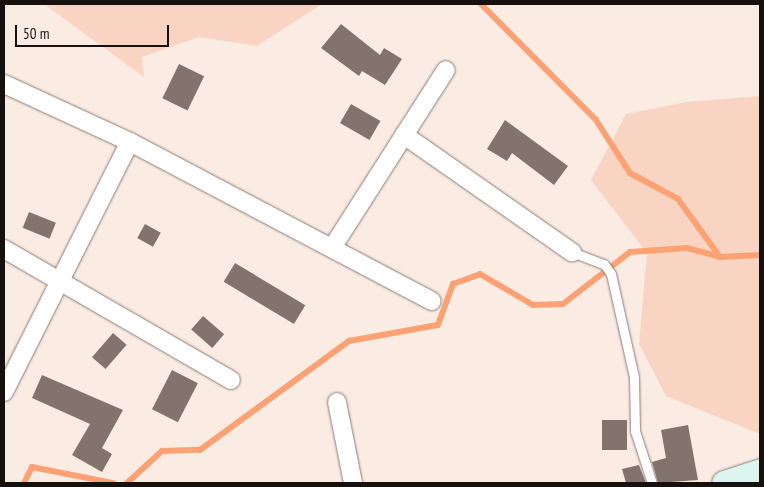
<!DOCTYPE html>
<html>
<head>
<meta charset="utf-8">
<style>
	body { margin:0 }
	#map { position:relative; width:764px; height:487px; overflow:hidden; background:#faebe3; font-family:"PT Sans Narrow",sans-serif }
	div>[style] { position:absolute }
	.green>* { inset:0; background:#fad4c2 }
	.stream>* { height:6px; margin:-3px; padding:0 3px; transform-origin:3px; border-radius:3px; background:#fba274 }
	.building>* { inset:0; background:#82746d; transform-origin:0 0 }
	.roads { filter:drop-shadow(0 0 1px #8a7c75) drop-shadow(0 0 1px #8a7c75) }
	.lane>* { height:9px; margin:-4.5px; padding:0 4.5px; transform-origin:4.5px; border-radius:4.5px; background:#fff }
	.street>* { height:18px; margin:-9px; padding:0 9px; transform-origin:9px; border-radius:9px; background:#fff }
	.secondary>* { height:25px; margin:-12.5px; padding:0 12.5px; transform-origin:12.5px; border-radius:12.5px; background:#dcf6ef }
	span { translate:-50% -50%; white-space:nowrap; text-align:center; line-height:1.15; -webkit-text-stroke:5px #faebe3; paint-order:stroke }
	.frame { position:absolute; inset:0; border:5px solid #16110f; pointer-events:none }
	.scale { position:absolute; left:15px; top:25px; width:154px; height:22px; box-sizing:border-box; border:2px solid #16110f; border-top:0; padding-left:6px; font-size:15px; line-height:18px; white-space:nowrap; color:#16110f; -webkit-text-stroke:4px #faebe3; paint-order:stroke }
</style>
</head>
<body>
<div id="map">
	<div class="green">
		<i style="clip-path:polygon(44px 4px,322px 4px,257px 46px,199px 37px,142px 57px,144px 77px)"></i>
		<i style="clip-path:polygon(760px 96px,760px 434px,666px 396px,639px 344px,647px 253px,591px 180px,626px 114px,687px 102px)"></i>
	</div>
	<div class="stream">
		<i style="left:481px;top:4px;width:163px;rotate:45.2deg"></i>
		<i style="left:596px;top:120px;width:63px;rotate:57.3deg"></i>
		<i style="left:630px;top:173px;width:55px;rotate:28.4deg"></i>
		<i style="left:678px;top:199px;width:72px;rotate:54.1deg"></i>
		<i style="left:24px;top:483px;width:18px;rotate:-63deg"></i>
		<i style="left:32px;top:467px;width:83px;rotate:11.2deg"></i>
		<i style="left:127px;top:483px;width:47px;rotate:-42.4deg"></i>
		<i style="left:162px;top:451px;width:38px;rotate:-2deg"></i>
		<i style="left:200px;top:450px;width:185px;rotate:-36.2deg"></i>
		<i style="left:349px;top:341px;width:90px;rotate:-10.2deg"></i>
		<i style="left:438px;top:325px;width:44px;rotate:-69.9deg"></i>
		<i style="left:453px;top:284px;width:29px;rotate:-20deg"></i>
		<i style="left:480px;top:274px;width:61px;rotate:30.3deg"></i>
		<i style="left:533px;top:305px;width:30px;rotate:-2deg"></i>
		<i style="left:563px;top:304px;width:85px;rotate:-37.8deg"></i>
		<i style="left:630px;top:252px;width:57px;rotate:-4deg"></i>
		<i style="left:687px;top:248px;width:34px;rotate:15deg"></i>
		<i style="left:720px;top:257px;width:40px;rotate:-2.9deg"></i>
	</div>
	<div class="building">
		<i style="clip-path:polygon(341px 24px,380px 55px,384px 48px,402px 59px,385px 85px,362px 71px,359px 76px,321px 48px)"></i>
		<i style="left:179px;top:64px;width:28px;height:38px;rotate:26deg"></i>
		<i style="left:351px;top:104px;width:34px;height:22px;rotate:30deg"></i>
		<i style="clip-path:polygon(505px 120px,568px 166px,554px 185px,512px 153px,507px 161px,487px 149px)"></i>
		<i style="left:29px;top:212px;width:29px;height:17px;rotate:22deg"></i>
		<i style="left:145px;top:224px;width:18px;height:16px;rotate:29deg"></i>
		<i style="left:235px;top:263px;width:82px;height:22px;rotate:31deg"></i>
		<i style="left:203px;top:316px;width:28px;height:18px;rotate:41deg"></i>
		<i style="left:113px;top:333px;width:18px;height:32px;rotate:41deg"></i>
		<i style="left:172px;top:370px;width:29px;height:44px;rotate:27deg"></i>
		<i style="clip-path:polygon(42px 375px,123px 410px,102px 448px,112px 454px,102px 472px,72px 455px,90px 424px,32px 398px)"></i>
		<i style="left:627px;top:420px;width:30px;height:25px;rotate:90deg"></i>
		<i style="clip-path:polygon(688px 425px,698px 480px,658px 483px,652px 462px,666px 458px,661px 430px)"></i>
		<i style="clip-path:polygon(639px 465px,646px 483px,626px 483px,622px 469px)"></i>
	</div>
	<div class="roads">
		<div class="lane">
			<i style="left:572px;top:252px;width:34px;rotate:21deg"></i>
			<i style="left:604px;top:264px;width:12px;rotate:55deg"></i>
			<i style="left:611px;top:274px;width:106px;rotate:77.4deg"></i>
			<i style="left:634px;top:377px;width:54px;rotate:88.9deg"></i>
			<i style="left:635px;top:431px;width:55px;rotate:71.9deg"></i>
		</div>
		<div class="street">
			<i style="left:4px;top:84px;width:139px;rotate:24.7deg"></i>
			<i style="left:130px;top:142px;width:341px;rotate:27.8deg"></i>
			<i style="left:404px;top:135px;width:205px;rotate:34.9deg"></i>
			<i style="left:332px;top:248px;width:211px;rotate:-57.4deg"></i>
			<i style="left:4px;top:249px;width:262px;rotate:30deg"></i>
			<i style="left:4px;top:392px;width:280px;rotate:-63.3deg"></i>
			<i style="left:337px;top:402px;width:83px;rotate:78.8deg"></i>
		</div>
		<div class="secondary">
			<i style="left:724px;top:483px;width:38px;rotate:-18deg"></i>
		</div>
	</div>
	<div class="frame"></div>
	<div class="scale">50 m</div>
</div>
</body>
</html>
